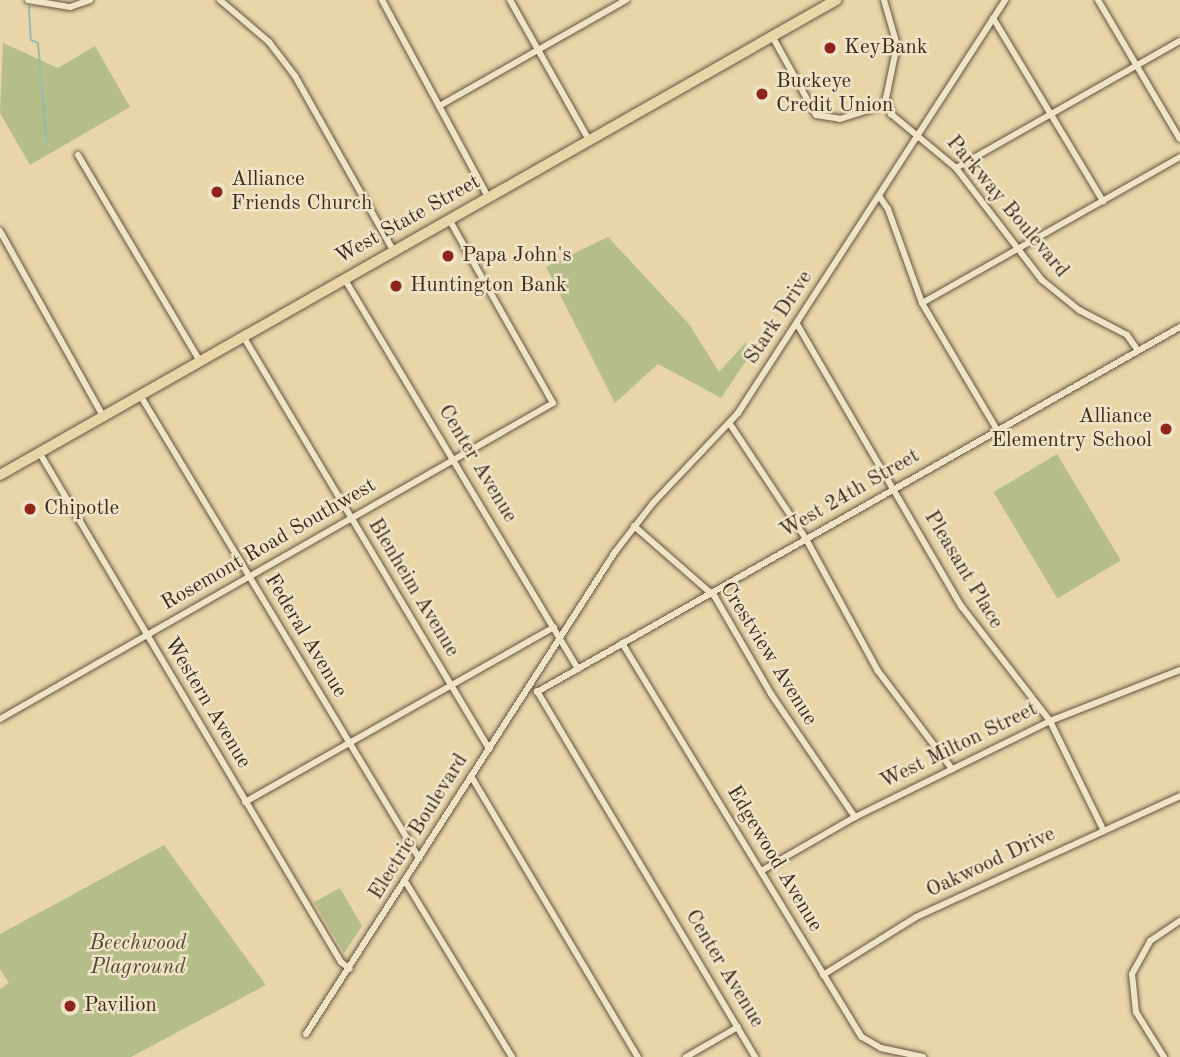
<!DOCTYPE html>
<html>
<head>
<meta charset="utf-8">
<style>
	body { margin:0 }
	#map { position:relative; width:1180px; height:1057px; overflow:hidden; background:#e8d6a9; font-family:"Old Standard TT",serif }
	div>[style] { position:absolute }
	.green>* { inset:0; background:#b5be89; transform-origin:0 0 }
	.stream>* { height:2px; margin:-1px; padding:0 1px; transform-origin:1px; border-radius:1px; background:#97b9ab }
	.roads { filter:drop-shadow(0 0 2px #675442) drop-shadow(0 0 2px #675442) }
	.minor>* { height:6px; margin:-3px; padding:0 3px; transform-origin:3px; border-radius:3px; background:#f0e4c7 }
	.trunk>* { height:10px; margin:-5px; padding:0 5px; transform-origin:5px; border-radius:5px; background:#e8d6a9 }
	.dots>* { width:19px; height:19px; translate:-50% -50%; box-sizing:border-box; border:4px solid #f0e4c7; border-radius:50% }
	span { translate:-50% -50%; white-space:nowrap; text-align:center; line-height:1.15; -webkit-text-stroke:5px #f0e4c7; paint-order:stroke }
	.poi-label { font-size:21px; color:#3c2820 }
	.left { translate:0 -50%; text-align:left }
	.right { translate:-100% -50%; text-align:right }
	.street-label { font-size:21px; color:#3c2820 }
	.park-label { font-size:21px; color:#544635; font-style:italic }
</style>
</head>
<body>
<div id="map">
	<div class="green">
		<i style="clip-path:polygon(3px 43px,58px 68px,95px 46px,130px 107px,30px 165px,0 113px)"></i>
		<i style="clip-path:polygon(608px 237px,689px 324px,719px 372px,746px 342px,750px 355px,721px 398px,658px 364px,615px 403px,546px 267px)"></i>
		<i style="left:1057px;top:454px;width:124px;height:74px;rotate:59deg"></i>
		<i style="clip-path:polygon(164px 845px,266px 985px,131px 1057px,0 1057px,0 989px,9px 983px,0 969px,0 934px)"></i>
		<i style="clip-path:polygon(340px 888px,362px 926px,344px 953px,314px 902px)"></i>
	</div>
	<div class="stream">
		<i style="left:29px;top:7px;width:33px;rotate:87deg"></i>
		<i style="left:31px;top:40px;width:8px;rotate:23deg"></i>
		<i style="left:38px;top:43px;width:100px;rotate:84.9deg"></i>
	</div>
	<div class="roads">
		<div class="minor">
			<i style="left:28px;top:0;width:43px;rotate:9.5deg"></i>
			<i style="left:70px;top:7px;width:21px;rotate:-19deg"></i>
			<i style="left:220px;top:0;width:65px;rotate:40.6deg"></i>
			<i style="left:269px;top:42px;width:43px;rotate:52.6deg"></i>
			<i style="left:295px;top:76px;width:200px;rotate:60.6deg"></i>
			<i style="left:382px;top:0;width:224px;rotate:61.7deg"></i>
			<i style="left:510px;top:0;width:161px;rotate:60.6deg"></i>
			<i style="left:884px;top:0;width:47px;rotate:73.9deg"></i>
			<i style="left:897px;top:45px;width:54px;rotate:101.7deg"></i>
			<i style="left:886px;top:98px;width:17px;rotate:73deg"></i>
			<i style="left:891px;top:114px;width:85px;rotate:39.7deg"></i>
			<i style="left:956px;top:168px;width:141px;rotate:52.5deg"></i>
			<i style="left:1042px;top:280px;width:48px;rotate:39deg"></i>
			<i style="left:1079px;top:310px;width:54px;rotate:27.5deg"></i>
			<i style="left:1127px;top:335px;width:19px;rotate:55deg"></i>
			<i style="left:1098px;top:0;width:161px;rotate:59.5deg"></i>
			<i style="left:993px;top:18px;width:214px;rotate:59deg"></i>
			<i style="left:772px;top:36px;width:90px;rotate:60.9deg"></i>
			<i style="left:816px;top:115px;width:24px;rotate:9deg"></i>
			<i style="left:840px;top:119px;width:49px;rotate:-17.7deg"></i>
			<i style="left:441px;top:105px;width:213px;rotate:-29.6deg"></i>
			<i style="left:78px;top:155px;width:239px;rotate:59.4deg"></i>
			<i style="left:956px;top:168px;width:257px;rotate:-29.6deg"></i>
			<i style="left:879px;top:196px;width:16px;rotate:55deg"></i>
			<i style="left:888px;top:209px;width:100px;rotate:70.1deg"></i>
			<i style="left:922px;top:303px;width:147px;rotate:59.4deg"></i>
			<i style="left:0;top:231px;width:212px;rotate:60.9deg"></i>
			<i style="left:344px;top:278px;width:456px;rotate:59.1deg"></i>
			<i style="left:922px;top:303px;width:296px;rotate:-29.5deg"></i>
			<i style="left:797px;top:324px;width:328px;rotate:59.8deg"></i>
			<i style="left:962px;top:607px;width:144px;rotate:52.3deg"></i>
			<i style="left:1050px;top:721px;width:120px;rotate:63.9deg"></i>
			<i style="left:243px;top:336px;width:481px;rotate:59.2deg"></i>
			<i style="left:140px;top:395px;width:541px;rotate:58.93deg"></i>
			<i style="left:730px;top:424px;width:138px;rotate:56.5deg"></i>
			<i style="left:806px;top:539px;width:150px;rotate:61.4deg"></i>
			<i style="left:878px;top:671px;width:123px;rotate:52.9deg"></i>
			<i style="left:39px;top:452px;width:593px;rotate:59.37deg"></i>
			<i style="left:341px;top:962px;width:11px;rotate:38deg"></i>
			<i style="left:634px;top:526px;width:108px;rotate:41.2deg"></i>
			<i style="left:715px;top:597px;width:112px;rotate:60deg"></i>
			<i style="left:771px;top:694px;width:149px;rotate:55.7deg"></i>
			<i style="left:622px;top:643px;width:461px;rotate:58.7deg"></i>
			<i style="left:862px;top:1037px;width:22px;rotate:30deg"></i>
			<i style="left:881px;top:1048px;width:43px;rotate:12.1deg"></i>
			<i style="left:537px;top:691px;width:426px;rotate:59.2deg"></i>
			<i style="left:537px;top:692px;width:739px;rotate:-29.58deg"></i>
			<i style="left:0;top:719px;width:637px;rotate:-29.74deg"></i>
			<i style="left:553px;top:403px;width:211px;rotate:-119.5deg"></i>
			<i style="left:471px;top:776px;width:327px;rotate:59.3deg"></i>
			<i style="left:245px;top:802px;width:355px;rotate:-29.5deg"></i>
			<i style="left:761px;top:871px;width:108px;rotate:-29.9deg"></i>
			<i style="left:855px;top:817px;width:217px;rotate:-26.2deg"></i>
			<i style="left:1050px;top:721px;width:140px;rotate:-21.4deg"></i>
			<i style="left:405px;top:881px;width:206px;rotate:58.7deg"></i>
			<i style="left:823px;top:975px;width:110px;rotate:-31.9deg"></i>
			<i style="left:916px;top:917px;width:290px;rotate:-24.6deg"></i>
			<i style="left:306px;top:1034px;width:573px;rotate:-57.34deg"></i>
			<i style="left:615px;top:552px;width:62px;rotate:-52.2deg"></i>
			<i style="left:653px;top:503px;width:124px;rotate:-46.6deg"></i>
			<i style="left:738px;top:413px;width:492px;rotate:-57.1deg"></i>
			<i style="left:686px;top:1057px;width:60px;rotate:-30deg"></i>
			<i style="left:1164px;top:1057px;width:53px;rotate:-121.9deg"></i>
			<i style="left:1136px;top:1012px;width:38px;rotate:-96deg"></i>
			<i style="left:1132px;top:974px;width:38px;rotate:-61deg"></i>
			<i style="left:1150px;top:941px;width:36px;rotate:-34deg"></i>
		</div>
		<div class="trunk">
			<i style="left:0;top:475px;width:962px;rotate:-29.6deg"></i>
		</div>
	</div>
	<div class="dots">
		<i style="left:830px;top:48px;background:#8f2418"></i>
		<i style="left:762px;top:94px;background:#8f2418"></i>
		<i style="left:217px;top:192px;background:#8f2418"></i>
		<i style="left:448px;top:256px;background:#8f2418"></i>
		<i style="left:396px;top:286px;background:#8f2418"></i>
		<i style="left:1166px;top:429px;background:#8f2418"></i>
		<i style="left:30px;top:509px;background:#8f2418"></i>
		<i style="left:70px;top:1006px;background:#8f2418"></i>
	</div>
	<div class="poi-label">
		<span class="left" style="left:844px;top:48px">KeyBank</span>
		<span class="left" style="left:776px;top:94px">Buckeye<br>Credit Union</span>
		<span class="left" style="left:231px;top:192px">Alliance<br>Friends Church</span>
		<span class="left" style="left:462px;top:256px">Papa John's</span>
		<span class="left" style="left:410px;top:286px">Huntington Bank</span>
		<span class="right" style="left:1152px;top:429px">Alliance<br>Elementry School</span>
		<span class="left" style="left:44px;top:509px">Chipotle</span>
		<span class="left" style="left:84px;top:1006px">Pavilion</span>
	</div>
	<div class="street-label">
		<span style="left:1007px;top:207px;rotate:50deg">Parkway Boulevard</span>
		<span style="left:408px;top:220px;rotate:-29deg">West State Street</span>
		<span style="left:779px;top:318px;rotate:-57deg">Stark Drive</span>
		<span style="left:477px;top:464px;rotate:59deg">Center Avenue</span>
		<span style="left:850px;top:494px;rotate:-30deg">West 24th Street</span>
		<span style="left:269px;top:545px;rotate:-30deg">Rosemont Road Southwest</span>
		<span style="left:963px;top:570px;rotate:59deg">Pleasant Place</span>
		<span style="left:413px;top:588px;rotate:59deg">Blenheim Avenue</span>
		<span style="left:305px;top:636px;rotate:59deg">Federal Avenue</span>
		<span style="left:768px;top:654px;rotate:58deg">Crestview Avenue</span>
		<span style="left:207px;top:703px;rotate:59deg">Western Avenue</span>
		<span style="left:959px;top:746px;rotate:-26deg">West Milton Street</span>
		<span style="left:419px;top:827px;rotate:-58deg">Electric Boulevard</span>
		<span style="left:774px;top:859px;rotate:59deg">Edgewood Avenue</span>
		<span style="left:991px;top:863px;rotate:-25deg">Oakwood Drive</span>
		<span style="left:724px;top:969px;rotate:59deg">Center Avenue</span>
	</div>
	<div class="park-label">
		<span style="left:138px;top:956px">Beechwood<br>Plaground</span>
	</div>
</div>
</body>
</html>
